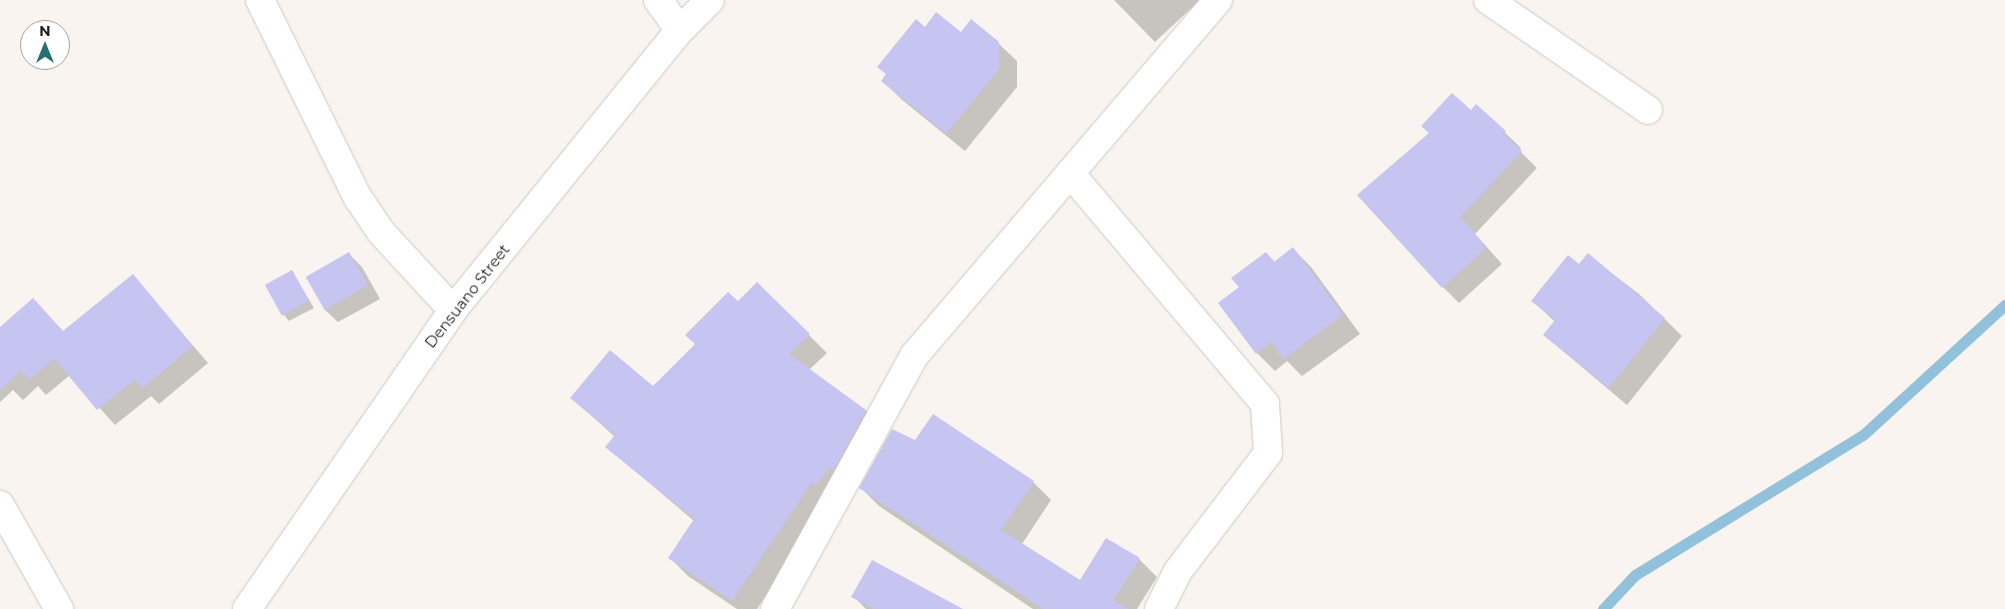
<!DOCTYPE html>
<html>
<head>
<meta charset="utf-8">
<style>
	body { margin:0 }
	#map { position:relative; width:2005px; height:609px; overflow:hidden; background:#f9f4ef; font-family:Montserrat,sans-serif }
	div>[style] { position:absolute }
	.shadow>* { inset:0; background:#0003 }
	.stream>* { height:11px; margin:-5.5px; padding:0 5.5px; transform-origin:5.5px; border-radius:5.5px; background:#92c1db }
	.building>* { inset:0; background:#c6c4f1; transform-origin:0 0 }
	.roads { filter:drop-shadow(0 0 1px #cdc9c4) drop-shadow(0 0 1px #cdc9c4) }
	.minor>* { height:28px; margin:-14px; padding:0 14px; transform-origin:14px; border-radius:14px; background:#fff }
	span { translate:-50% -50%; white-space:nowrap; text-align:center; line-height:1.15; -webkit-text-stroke:4.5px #fff; paint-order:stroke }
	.street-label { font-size:15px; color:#1d1b1a }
	.north { position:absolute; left:20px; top:20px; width:50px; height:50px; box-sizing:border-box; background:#fff; border:1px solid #a5a4a3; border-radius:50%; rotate:0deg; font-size:14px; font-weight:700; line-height:20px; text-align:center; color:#1d1b1a }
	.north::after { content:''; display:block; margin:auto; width:18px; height:22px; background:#25706e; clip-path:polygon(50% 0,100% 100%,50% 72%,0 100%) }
</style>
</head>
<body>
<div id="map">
	<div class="shadow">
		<i style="clip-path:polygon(1114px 0,1198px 0,1199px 1px,1155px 42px)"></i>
		<i style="clip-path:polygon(961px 33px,998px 43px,1017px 61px,1017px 87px,965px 151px,901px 99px,883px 81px,887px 75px,879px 67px)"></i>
		<i style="clip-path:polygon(1476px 105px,1521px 148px,1519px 150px,1537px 168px,1475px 234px,1502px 264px,1459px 303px,1443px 287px,1471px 111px)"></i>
		<i style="clip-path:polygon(1293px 249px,1311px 267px,1360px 334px,1302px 376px,1287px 361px,1275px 371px,1257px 353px,1241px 288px,1266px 253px,1275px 262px)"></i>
		<i style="clip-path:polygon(349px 254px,362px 267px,380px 299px,338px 322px,324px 309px)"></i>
		<i style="clip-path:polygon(1588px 255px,1639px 294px,1682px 336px,1627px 405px,1544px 335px,1555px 322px,1533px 301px,1579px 266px)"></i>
		<i style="clip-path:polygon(292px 271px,314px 308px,289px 321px,283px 314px)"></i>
		<i style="clip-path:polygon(133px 276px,208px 363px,159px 404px,151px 396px,115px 425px,70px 375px,46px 395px,38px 386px,23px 400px,13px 390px,0 402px,0 329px,64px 332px)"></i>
		<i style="clip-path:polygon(757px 284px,827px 353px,809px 370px,866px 411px,884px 429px,831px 499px,757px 609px,737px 609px,688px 576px,670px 558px,694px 521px,607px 447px,615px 437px,572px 398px,653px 388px)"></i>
		<i style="clip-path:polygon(933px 416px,1033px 482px,1051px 500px,1022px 544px,1081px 581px,1139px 559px,1157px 577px,1137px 609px,1033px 609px,879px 506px,861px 488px,916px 442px)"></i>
		<i style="clip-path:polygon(853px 596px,952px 609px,866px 609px)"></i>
	</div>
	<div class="stream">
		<i style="left:1603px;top:609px;width:47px;rotate:-46.7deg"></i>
		<i style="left:1635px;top:575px;width:268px;rotate:-31.6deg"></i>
		<i style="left:1863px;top:435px;width:193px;rotate:-42.5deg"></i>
	</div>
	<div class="building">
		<i style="clip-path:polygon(936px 12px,961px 32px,971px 19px,999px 42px,999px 69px,946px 134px,881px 81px,886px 74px,877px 67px,916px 19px,925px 27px)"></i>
		<i style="clip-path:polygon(1452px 93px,1471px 110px,1476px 104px,1506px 131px,1503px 134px,1522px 151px,1460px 217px,1487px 247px,1442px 288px,1357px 195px,1429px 133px,1421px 126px)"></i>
		<i style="clip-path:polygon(1293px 247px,1343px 315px,1283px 359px,1271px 342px,1256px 354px,1218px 303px,1239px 287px,1231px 278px,1266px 252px,1274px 262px)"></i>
		<i style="left:349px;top:252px;width:38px;height:50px;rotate:60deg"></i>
		<i style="clip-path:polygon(1588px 253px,1665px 318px,1609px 388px,1543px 335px,1555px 320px,1531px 301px,1568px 255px,1579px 264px)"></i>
		<i style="left:292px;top:270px;width:35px;height:31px;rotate:61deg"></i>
		<i style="clip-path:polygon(133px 274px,193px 346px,142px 388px,134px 380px,97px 410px,54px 358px,29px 380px,21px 370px,0 390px,0 327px,33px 298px,63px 331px)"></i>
		<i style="clip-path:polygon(757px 282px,810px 334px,789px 354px,866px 410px,833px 471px,829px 468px,816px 485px,812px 482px,732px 601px,668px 558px,694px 519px,605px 447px,615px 435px,570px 398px,610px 350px,653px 386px,695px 344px,685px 335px,728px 292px,738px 301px)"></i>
		<i style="clip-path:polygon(933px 414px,1034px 481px,1001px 530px,1080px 580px,1106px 538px,1140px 558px,1113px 600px,1128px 609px,1043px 609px,859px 488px,892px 429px,915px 440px)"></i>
		<i style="clip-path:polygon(872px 560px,963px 609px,874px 609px,851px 597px)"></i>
	</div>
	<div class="roads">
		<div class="minor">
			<i style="left:260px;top:0;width:221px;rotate:63.7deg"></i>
			<i style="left:358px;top:198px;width:41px;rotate:55.9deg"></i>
			<i style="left:381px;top:232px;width:106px;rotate:47.3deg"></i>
			<i style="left:658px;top:0;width:37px;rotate:54deg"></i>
			<i style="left:1488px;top:0;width:194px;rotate:34.5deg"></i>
			<i style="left:1070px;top:173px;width:302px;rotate:49.8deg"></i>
			<i style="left:1265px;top:404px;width:49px;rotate:86.5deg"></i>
			<i style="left:1268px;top:453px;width:148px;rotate:127.3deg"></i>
			<i style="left:1178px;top:571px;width:42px;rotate:116.6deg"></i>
			<i style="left:0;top:505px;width:120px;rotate:60.4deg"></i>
			<i style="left:247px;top:609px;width:363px;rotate:-55.4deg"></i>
			<i style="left:453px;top:310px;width:360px;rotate:-51deg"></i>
			<i style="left:680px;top:30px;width:42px;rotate:-45deg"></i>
			<i style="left:775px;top:609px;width:289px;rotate:-61.2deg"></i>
			<i style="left:914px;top:356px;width:468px;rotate:-49.5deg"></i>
		</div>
	</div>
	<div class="street-label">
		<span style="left:467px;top:296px;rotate:-52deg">Densuano Street</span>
	</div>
	<div class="north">N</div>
</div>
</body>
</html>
